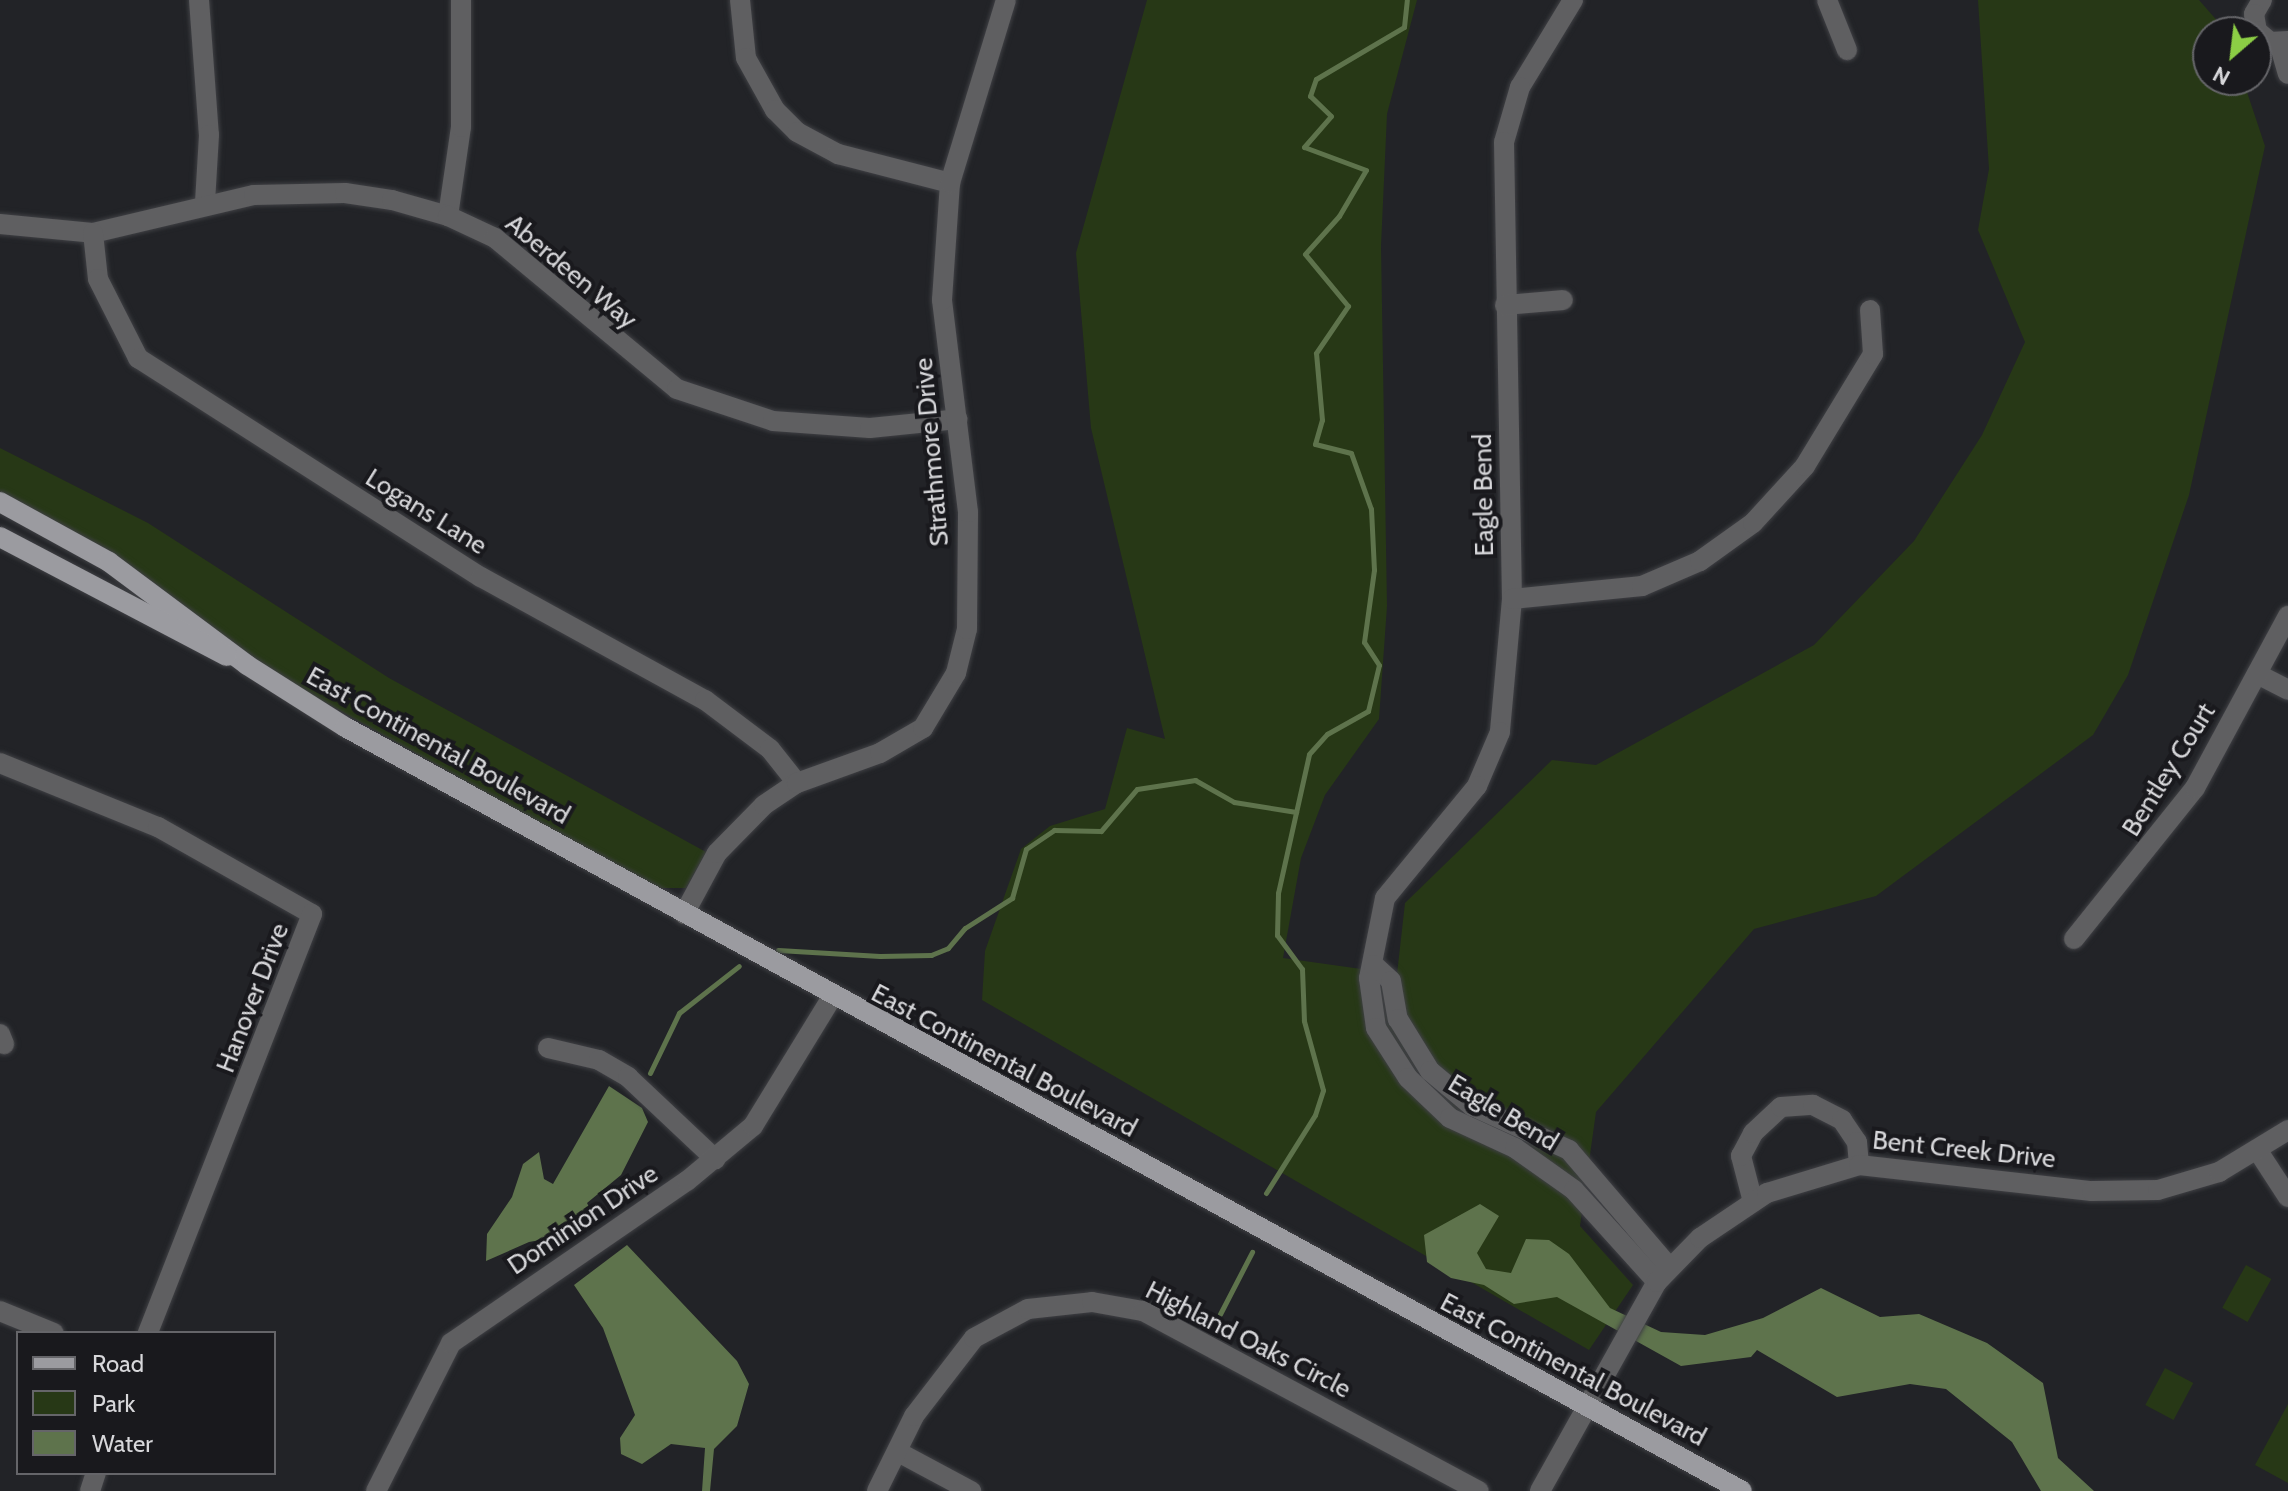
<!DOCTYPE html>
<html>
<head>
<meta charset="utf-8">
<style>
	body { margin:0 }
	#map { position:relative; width:2288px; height:1491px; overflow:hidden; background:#222327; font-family:Cabin,sans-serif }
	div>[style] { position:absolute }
	.green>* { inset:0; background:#273816; transform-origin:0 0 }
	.water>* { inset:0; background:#5e734c }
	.stream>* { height:5px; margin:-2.5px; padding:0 2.5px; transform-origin:2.5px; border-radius:2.5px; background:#5e734c }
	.roads { filter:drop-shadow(0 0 2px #3f4044) drop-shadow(0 0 2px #3f4044) }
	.minor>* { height:20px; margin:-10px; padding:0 10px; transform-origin:10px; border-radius:10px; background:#5f5f61 }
	.major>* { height:20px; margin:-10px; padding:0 10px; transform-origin:10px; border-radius:10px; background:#9b9ba0 }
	span { translate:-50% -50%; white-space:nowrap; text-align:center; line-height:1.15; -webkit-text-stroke:8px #19191d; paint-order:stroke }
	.street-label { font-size:26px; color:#d7d7da }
	.legend { position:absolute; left:16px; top:1331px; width:260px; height:144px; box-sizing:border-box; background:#19191d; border:2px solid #656569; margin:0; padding:10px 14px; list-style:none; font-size:24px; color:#d7d7da }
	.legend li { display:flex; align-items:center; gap:16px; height:40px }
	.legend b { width:40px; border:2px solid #656569 }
	.north { position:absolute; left:2192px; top:16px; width:80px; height:80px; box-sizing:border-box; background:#19191d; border:2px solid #656569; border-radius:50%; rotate:208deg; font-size:22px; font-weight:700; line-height:32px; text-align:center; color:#d7d7da }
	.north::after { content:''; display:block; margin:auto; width:28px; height:36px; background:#8cce45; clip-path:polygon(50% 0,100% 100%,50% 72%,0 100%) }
</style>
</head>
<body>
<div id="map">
	<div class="green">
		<i style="clip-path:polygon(1147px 0,1417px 0,1387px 114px,1381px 246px,1387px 606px,1379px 719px,1325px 795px,1301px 858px,1283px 958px,1397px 974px,1405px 903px,1552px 760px,1596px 765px,1814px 645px,1914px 541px,1982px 435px,2025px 342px,1978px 230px,1989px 169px,1978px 0,2199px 0,2227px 32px,2208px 32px,2208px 80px,2243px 80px,2265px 146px,2189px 495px,2128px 675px,2093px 735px,1876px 896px,1754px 929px,1596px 1112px,1580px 1226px,1633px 1285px,1589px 1350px,982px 1000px,985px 951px,1021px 849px,1050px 826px,1105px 809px,1127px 728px,1165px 739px,1091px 428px,1076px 253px)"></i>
		<i style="clip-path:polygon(0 448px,148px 523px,389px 678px,706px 852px,686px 888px,656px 888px,275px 674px,134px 568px,0 495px)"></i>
		<i style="left:2246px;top:1265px;width:29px;height:49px;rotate:29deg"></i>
		<i style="left:2165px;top:1368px;width:32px;height:42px;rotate:28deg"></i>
		<i style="clip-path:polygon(2288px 1404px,2288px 1483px,2255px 1465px)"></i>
	</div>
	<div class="water">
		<i style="clip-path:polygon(609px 1086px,642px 1108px,648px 1122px,621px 1175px,587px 1203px,596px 1221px,578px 1233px,529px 1242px,486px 1261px,487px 1234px,512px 1197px,523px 1164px,539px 1152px,544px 1179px,553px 1184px)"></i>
		<i style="clip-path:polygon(1480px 1204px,1499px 1216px,1477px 1253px,1486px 1269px,1511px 1273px,1526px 1239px,1549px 1240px,1569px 1254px,1610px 1308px,1661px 1332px,1705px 1335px,1763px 1318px,1821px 1288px,1880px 1317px,1919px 1314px,1987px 1343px,2043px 1383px,2058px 1458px,2094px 1491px,2041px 1491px,2012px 1442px,1946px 1389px,1910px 1384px,1837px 1397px,1757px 1350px,1751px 1357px,1681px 1366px,1557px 1297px,1514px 1304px,1484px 1285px,1451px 1278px,1427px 1262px,1424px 1235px)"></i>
		<i style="clip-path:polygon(627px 1245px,737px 1361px,749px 1384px,737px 1426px,714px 1449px,710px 1491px,702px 1491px,705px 1448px,671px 1444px,642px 1464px,621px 1454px,620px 1438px,635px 1415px,603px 1328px,574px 1285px)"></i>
	</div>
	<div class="stream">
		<i style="left:778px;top:950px;width:102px;rotate:3.4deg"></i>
		<i style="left:880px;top:956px;width:51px;rotate:-1.1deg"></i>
		<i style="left:931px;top:955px;width:18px;rotate:-22deg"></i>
		<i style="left:948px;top:948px;width:26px;rotate:-50deg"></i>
		<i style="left:965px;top:928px;width:56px;rotate:-32.6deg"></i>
		<i style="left:1012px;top:898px;width:51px;rotate:-74.1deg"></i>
		<i style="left:1026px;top:849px;width:34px;rotate:-34deg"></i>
		<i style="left:1054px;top:830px;width:47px;rotate:1.2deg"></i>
		<i style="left:1101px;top:831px;width:55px;rotate:-49.4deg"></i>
		<i style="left:1137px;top:789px;width:59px;rotate:-8.8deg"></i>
		<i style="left:1195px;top:780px;width:45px;rotate:29.4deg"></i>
		<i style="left:1234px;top:802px;width:63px;rotate:9.2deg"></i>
		<i style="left:650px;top:1073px;width:67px;rotate:-64.2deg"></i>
		<i style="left:679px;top:1013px;width:76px;rotate:-38.1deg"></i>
		<i style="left:1266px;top:1193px;width:92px;rotate:-57.9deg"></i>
		<i style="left:1315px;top:1115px;width:26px;rotate:-72deg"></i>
		<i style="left:1323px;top:1090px;width:72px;rotate:-105.4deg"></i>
		<i style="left:1304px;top:1021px;width:52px;rotate:-92.2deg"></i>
		<i style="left:1302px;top:969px;width:42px;rotate:-126.3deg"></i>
		<i style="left:1277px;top:935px;width:42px;rotate:-88.6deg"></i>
		<i style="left:1278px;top:893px;width:142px;rotate:-77.4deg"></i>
		<i style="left:1309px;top:754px;width:27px;rotate:-48deg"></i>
		<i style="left:1327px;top:734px;width:47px;rotate:-29.3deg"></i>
		<i style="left:1368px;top:711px;width:47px;rotate:-76.6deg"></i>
		<i style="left:1379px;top:665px;width:27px;rotate:-123deg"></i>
		<i style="left:1364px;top:642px;width:73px;rotate:-82.1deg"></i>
		<i style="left:1374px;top:570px;width:61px;rotate:-92.8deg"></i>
		<i style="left:1371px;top:509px;width:59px;rotate:-109.7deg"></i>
		<i style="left:1351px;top:453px;width:37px;rotate:-166deg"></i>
		<i style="left:1315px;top:444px;width:25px;rotate:-74deg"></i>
		<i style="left:1322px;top:420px;width:67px;rotate:-95.1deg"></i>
		<i style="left:1316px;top:353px;width:57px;rotate:-55.8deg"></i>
		<i style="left:1348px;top:306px;width:67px;rotate:-129.6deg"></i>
		<i style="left:1305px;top:254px;width:51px;rotate:-48.2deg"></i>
		<i style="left:1339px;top:216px;width:53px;rotate:-59.6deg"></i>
		<i style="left:1366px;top:170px;width:66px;rotate:-159.6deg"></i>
		<i style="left:1304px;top:147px;width:41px;rotate:-48.9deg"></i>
		<i style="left:1331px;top:116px;width:29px;rotate:-136deg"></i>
		<i style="left:1310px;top:96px;width:18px;rotate:-71deg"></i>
		<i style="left:1316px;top:79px;width:102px;rotate:-30.6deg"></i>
		<i style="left:1404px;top:27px;width:27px;rotate:-84deg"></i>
		<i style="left:1220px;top:1314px;width:70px;rotate:-62.7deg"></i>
	</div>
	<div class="roads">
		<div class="minor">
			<i style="left:199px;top:0;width:135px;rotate:85.8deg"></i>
			<i style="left:209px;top:135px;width:68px;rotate:93.4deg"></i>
			<i style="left:740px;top:0;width:58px;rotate:84.1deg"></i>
			<i style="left:746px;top:58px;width:60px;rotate:60.9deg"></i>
			<i style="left:775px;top:110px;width:31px;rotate:45deg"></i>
			<i style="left:797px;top:132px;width:47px;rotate:28.2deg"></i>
			<i style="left:838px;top:154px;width:116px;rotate:14.5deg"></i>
			<i style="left:1573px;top:0;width:102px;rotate:121.3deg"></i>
			<i style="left:1520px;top:87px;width:57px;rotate:106.2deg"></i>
			<i style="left:1504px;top:142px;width:457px;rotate:89deg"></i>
			<i style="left:1512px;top:599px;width:134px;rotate:95.2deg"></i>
			<i style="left:1500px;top:732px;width:59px;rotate:113.1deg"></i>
			<i style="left:1477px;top:786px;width:145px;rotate:129.4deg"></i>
			<i style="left:1385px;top:898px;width:82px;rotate:101.3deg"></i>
			<i style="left:1369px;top:978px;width:50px;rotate:82deg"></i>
			<i style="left:1376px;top:1028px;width:59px;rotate:57.4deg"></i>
			<i style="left:1408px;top:1078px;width:58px;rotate:43.6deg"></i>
			<i style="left:1450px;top:1118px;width:72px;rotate:24.8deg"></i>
			<i style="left:1515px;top:1148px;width:72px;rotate:35.4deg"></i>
			<i style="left:1574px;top:1190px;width:124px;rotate:47.9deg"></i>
			<i style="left:1827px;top:0;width:54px;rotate:68.2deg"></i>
			<i style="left:2262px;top:0;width:16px;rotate:120deg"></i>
			<i style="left:2254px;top:14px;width:17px;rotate:80deg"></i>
			<i style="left:2257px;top:31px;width:17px;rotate:40deg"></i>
			<i style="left:2270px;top:42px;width:18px;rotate:-3deg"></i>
			<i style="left:2279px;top:43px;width:32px;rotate:74deg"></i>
			<i style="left:448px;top:216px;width:90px;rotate:-81.7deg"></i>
			<i style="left:461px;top:127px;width:127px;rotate:-90deg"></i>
			<i style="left:0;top:224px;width:93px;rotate:5.5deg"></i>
			<i style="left:93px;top:233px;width:165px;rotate:-13.3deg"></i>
			<i style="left:254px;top:195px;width:91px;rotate:-1.3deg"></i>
			<i style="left:345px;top:193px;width:48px;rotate:8.5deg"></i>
			<i style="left:392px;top:200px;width:58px;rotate:15.9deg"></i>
			<i style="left:448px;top:216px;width:52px;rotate:25.1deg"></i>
			<i style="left:495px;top:238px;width:236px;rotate:39.7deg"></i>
			<i style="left:677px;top:389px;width:101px;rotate:18.4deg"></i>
			<i style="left:773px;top:421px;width:97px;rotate:4.1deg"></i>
			<i style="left:870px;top:428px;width:88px;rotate:-5.8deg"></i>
			<i style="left:93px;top:233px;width:46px;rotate:83.8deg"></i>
			<i style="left:98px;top:279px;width:89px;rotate:63.1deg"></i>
			<i style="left:138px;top:358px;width:407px;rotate:32.6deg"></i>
			<i style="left:481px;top:577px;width:256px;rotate:28.8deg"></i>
			<i style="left:705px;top:700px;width:81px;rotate:37deg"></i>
			<i style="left:770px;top:749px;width:43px;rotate:51.5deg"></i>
			<i style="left:1505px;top:305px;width:58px;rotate:-4.9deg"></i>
			<i style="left:1512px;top:599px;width:131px;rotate:-5.7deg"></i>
			<i style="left:1642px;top:586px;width:63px;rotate:-23.3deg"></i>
			<i style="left:1700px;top:561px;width:65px;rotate:-35.6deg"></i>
			<i style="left:1753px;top:523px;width:77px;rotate:-47.6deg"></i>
			<i style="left:1805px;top:466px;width:131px;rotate:-58.7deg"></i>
			<i style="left:1873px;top:354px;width:44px;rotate:-93.9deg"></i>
			<i style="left:2257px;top:674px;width:35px;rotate:27deg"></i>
			<i style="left:0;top:763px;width:170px;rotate:22.1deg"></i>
			<i style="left:158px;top:827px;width:177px;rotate:29.5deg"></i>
			<i style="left:312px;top:914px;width:450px;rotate:111.4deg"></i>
			<i style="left:684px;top:914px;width:69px;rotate:-61.6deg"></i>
			<i style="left:717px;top:853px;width:67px;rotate:-45.6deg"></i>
			<i style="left:764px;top:805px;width:40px;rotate:-34deg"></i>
			<i style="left:797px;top:783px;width:88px;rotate:-19.9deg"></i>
			<i style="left:880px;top:753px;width:50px;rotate:-30.2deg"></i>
			<i style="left:923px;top:728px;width:64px;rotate:-59deg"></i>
			<i style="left:956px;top:673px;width:45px;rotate:-76deg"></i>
			<i style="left:967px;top:629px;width:117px;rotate:-89.5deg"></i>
			<i style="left:968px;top:512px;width:214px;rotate:-97deg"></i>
			<i style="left:942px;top:300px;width:117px;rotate:-86.1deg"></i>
			<i style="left:950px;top:183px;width:191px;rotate:-73deg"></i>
			<i style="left:2074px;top:939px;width:193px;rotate:-51.3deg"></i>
			<i style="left:2195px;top:788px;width:196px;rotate:-61.6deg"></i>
			<i style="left:1374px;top:965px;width:23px;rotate:43deg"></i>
			<i style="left:1391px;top:981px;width:39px;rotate:80deg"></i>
			<i style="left:1398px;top:1019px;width:61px;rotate:58.4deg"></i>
			<i style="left:1430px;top:1071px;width:55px;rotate:39.8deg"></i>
			<i style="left:1472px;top:1106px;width:107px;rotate:24.4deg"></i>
			<i style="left:1569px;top:1150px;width:155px;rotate:49.4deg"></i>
			<i style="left:0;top:1034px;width:11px;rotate:68deg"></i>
			<i style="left:548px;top:1048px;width:52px;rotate:13.2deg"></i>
			<i style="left:599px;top:1060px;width:34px;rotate:30deg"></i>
			<i style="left:628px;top:1077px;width:120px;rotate:43.3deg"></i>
			<i style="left:2258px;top:1151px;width:55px;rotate:56.9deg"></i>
			<i style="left:1753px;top:1202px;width:48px;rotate:-104.6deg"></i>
			<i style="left:1741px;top:1156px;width:26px;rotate:-62deg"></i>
			<i style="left:1753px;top:1133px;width:38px;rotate:-43deg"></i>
			<i style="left:1781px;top:1107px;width:32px;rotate:-4deg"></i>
			<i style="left:1813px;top:1105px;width:33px;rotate:27deg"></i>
			<i style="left:1842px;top:1120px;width:27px;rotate:56deg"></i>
			<i style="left:1857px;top:1142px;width:23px;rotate:85deg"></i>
			<i style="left:0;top:1311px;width:58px;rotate:22.2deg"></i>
			<i style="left:900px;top:1453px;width:81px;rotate:28.2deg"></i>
			<i style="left:90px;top:1491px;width:19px;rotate:-72deg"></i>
			<i style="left:376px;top:1491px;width:166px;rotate:-63.1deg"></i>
			<i style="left:451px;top:1343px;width:286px;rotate:-34.5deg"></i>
			<i style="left:687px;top:1181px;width:86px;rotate:-39.8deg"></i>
			<i style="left:753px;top:1126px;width:151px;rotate:-58.5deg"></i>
			<i style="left:877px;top:1491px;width:84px;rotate:-63.7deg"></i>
			<i style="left:914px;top:1416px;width:98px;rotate:-52.4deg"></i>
			<i style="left:974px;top:1338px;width:61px;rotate:-28.2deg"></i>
			<i style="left:1028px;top:1309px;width:64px;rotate:-6.2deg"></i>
			<i style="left:1092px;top:1302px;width:52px;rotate:10deg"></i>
			<i style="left:1143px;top:1311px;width:381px;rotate:28.2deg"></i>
			<i style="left:1540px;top:1491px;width:240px;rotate:-60.8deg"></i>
			<i style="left:1657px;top:1282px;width:62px;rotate:-45.7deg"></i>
			<i style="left:1700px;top:1238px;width:81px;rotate:-33.9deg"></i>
			<i style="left:1767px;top:1193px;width:96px;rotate:-16.9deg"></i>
			<i style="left:1859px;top:1165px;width:234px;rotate:6.4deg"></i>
			<i style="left:2092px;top:1191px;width:66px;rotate:-0.9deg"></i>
			<i style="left:2158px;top:1190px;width:64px;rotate:-16.4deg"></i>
			<i style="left:2219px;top:1172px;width:81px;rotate:-31.3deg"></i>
		</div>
		<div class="major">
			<i style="left:0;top:502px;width:124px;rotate:28.8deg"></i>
			<i style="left:109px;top:562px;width:172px;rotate:36.7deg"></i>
			<i style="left:247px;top:665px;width:116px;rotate:32.3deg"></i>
			<i style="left:345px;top:727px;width:1592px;rotate:28.67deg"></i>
			<i style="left:0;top:537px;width:256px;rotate:27.7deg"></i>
		</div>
	</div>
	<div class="street-label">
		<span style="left:571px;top:272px;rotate:40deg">Aberdeen Way</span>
		<span style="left:932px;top:452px;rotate:-95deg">Strathmore Drive</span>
		<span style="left:1484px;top:495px;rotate:-91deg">Eagle Bend</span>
		<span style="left:426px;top:512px;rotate:32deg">Logans Lane</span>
		<span style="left:438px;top:746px;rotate:29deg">East Continental Boulevard</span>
		<span style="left:2169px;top:770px;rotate:-58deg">Bentley Court</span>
		<span style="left:253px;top:998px;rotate:-69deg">Hanover Drive</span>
		<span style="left:1004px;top:1061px;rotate:28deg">East Continental Boulevard</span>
		<span style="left:1503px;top:1113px;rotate:31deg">Eagle Bend</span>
		<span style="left:1964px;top:1150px;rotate:6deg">Bent Creek Drive</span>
		<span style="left:583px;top:1220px;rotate:-34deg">Dominion Drive</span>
		<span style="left:1248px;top:1340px;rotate:27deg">Highland Oaks Circle</span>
		<span style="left:1573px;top:1370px;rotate:28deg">East Continental Boulevard</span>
	</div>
	<ul class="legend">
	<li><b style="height:10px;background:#9b9ba0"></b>Road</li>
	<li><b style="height:22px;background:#273816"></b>Park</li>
	<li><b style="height:22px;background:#5e734c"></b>Water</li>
	</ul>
	<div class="north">N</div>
</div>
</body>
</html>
